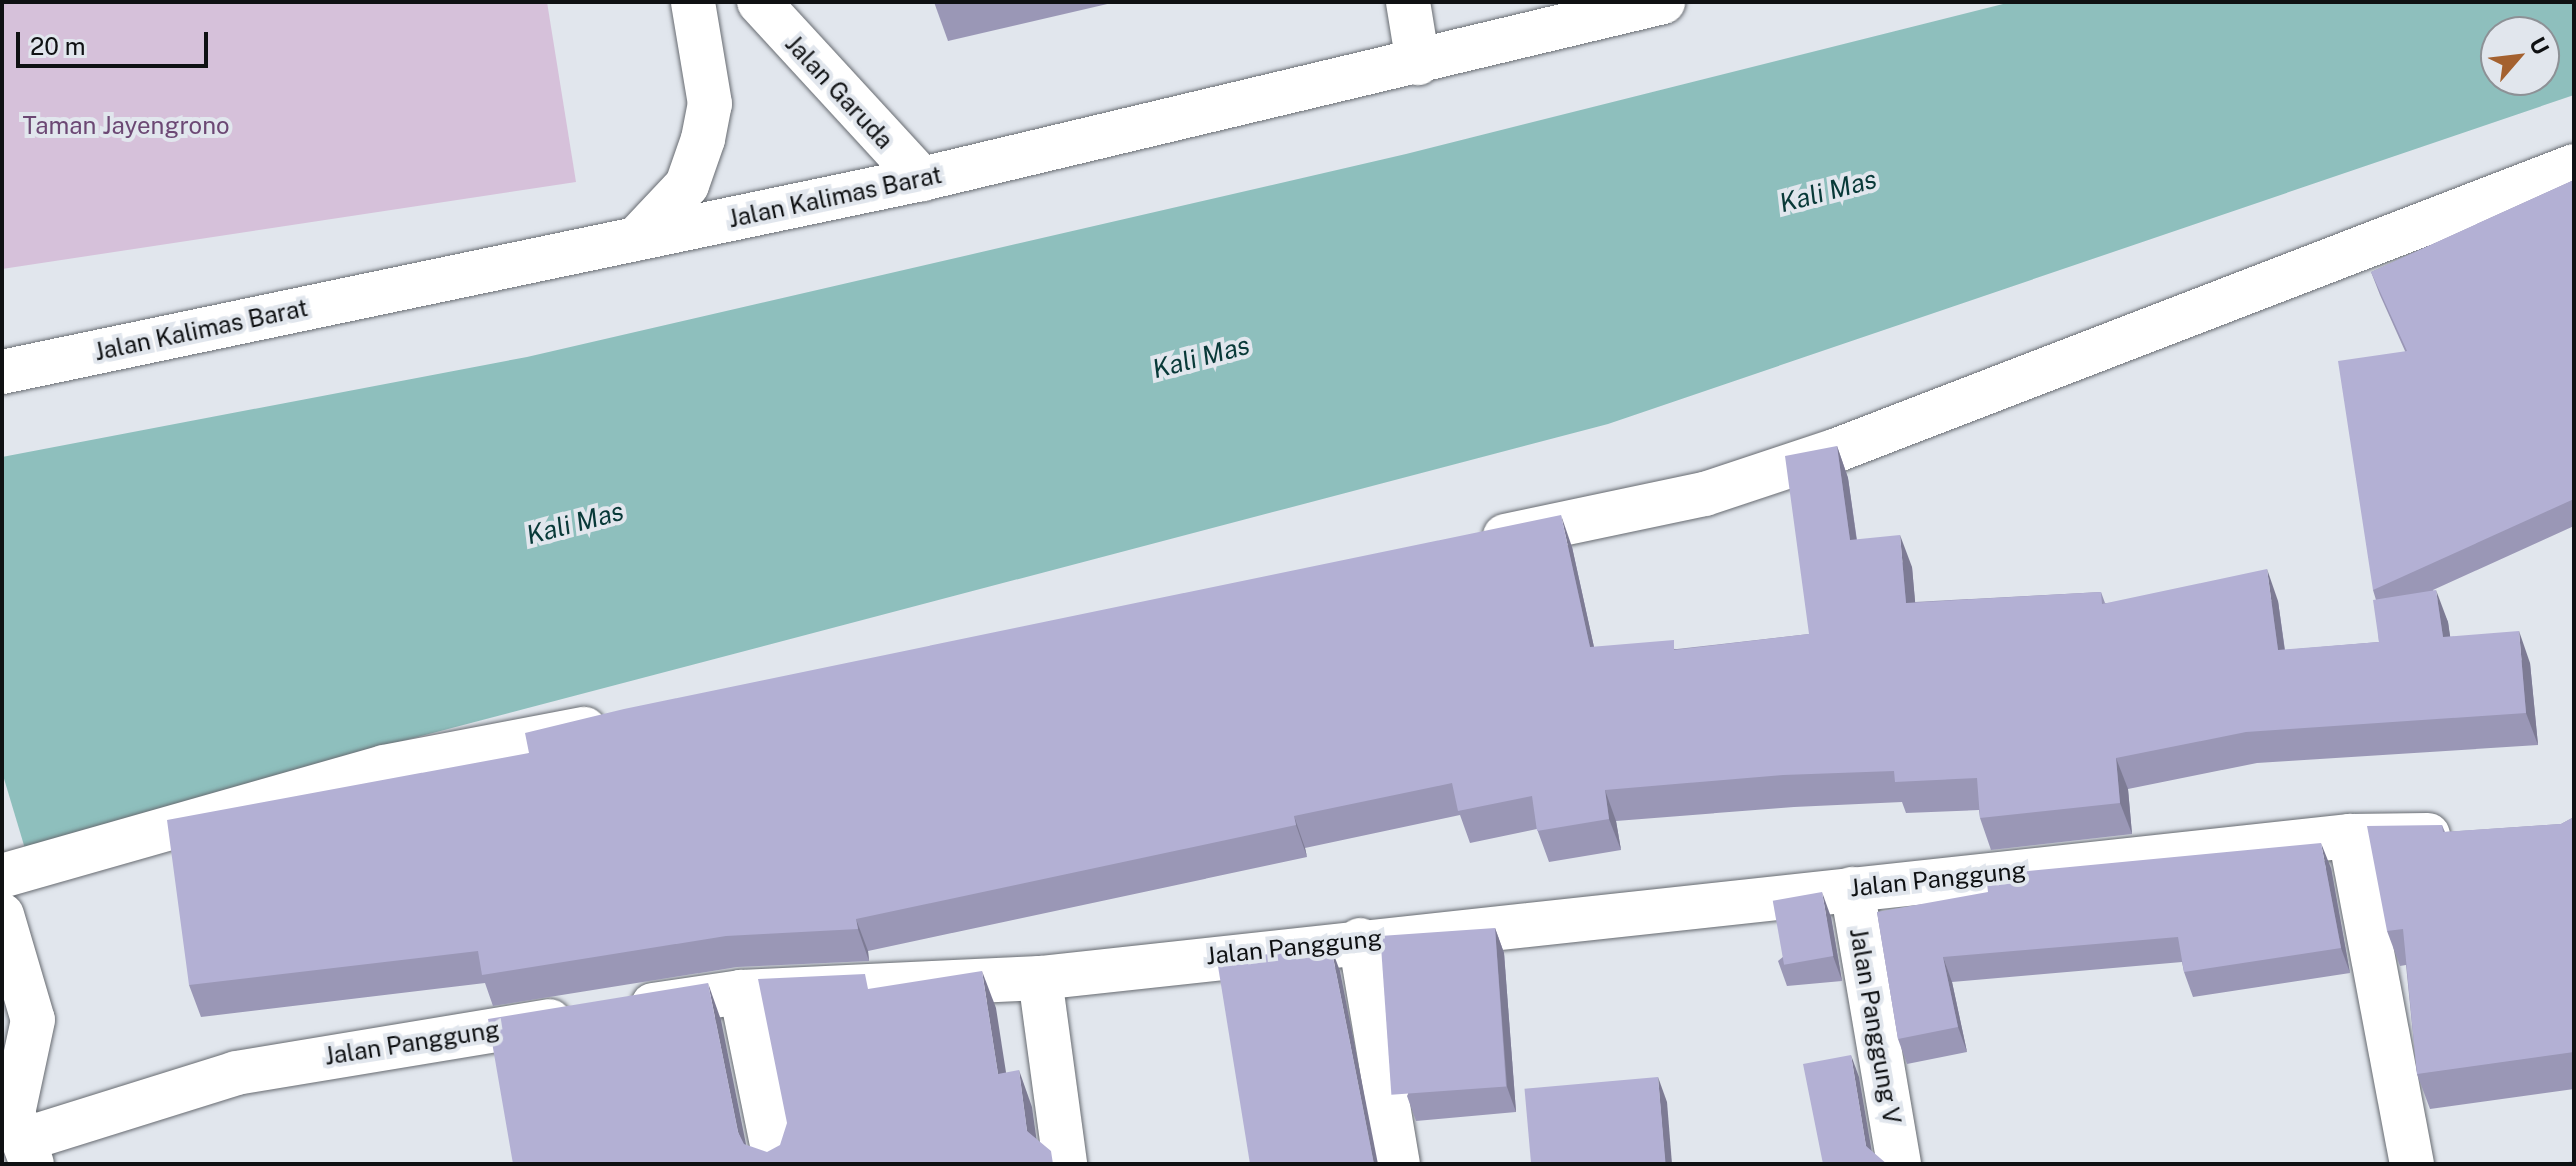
<!DOCTYPE html>
<html>
<head>
<meta charset="utf-8">
<style>
	body { margin:0 }
	#map { position:relative; width:2576px; height:1166px; overflow:hidden; background:#e1e6ed; font-family:"Public Sans",sans-serif }
	div>[style] { position:absolute }
	.green>* { inset:0; background:#d6c1da }
	.water>* { inset:0; background:#8ebfbd }
	.pier>* { inset:0; background:#e1e6ed }
	.roads { filter:drop-shadow(0 0 2px #676b71) drop-shadow(0 0 2px #676b71) }
	.minor>* { height:44px; margin:-22px; padding:0 22px; transform-origin:22px; border-radius:22px; background:#fff }
	.major>* { height:44px; margin:-22px; padding:0 22px; transform-origin:22px; border-radius:22px; background:#fff }
	.wall>* { inset:0; background:#9a97b6 }
	.shaded-wall>* { inset:0; background:#7d7b94 }
	.building>* { inset:0; background:#b3b0d4; transform-origin:0 0 }
	span { translate:-50% -50%; white-space:nowrap; text-align:center; line-height:1.15; -webkit-text-stroke:8px #e1e6ed; paint-order:stroke }
	.street-label { font-size:24px; color:#0f1113 }
	.park-label { font-size:24px; color:#6c4874 }
	.water-label { font-size:26px; color:#083938; font-style:italic }
	.frame { position:absolute; inset:0; border:4px solid #0f1113; pointer-events:none }
	.north { position:absolute; left:2480px; top:16px; width:80px; height:80px; box-sizing:border-box; background:#e1e6ed; border:2px solid #8d9196; border-radius:50%; rotate:62deg; font-size:22px; font-weight:700; line-height:32px; text-align:center; color:#0f1113 }
	.north::after { content:''; display:block; margin:auto; width:28px; height:36px; background:#a4612f; clip-path:polygon(50% 0,100% 100%,50% 72%,0 100%) }
	.scale { position:absolute; left:16px; top:32px; width:192px; height:36px; box-sizing:border-box; border:4px solid #0f1113; border-top:0; padding-left:10px; font-size:24px; line-height:28px; white-space:nowrap; color:#0f1113; -webkit-text-stroke:6px #e1e6ed; paint-order:stroke }
</style>
</head>
<body>
<div id="map">
	<div class="green">
		<i style="clip-path:polygon(2px 2px,547px 2px,576px 182px,2px 269px)"></i>
	</div>
	<div class="water">
		<i style="clip-path:polygon(evenodd,2011px 2px,2574px 2px,2574px 95px,1608px 424px,387px 745px,2px 857px,2px 457px,527px 357px,1406px 154px,2011px 2px,2496px 32px,2544px 32px,2544px 80px,2496px 80px,2496px 32px)"></i>
	</div>
	<div class="pier">
		<i style="clip-path:polygon(2px 772px,26px 852px,2px 860px)"></i>
	</div>
	<div class="roads">
		<div class="minor">
			<i style="left:759px;top:2px;width:241px;rotate:47.4deg"></i>
			<i style="left:1408px;top:2px;width:62px;rotate:80.7deg"></i>
			<i style="left:636px;top:239px;width:74px;rotate:-46.6deg"></i>
			<i style="left:687px;top:185px;width:49px;rotate:-70.8deg"></i>
			<i style="left:703px;top:139px;width:36px;rotate:-79deg"></i>
			<i style="left:710px;top:104px;width:103px;rotate:-99.5deg"></i>
			<i style="left:2px;top:372px;width:940px;rotate:-11.85deg"></i>
			<i style="left:922px;top:179px;width:762px;rotate:-13.43deg"></i>
			<i style="left:1505px;top:536px;width:204px;rotate:-11.9deg"></i>
			<i style="left:1705px;top:494px;width:139px;rotate:-18.4deg"></i>
			<i style="left:1837px;top:450px;width:790px;rotate:-21.07deg"></i>
			<i style="left:2350px;top:836px;width:334px;rotate:79.3deg"></i>
			<i style="left:2px;top:876px;width:397px;rotate:-15.9deg"></i>
			<i style="left:384px;top:767px;width:204px;rotate:-10.8deg"></i>
			<i style="left:1852px;top:889px;width:279px;rotate:80.3deg"></i>
			<i style="left:1360px;top:940px;width:227px;rotate:80.4deg"></i>
			<i style="left:1040px;top:978px;width:188px;rotate:82.3deg"></i>
			<i style="left:741px;top:992px;width:176px;rotate:78.5deg"></i>
			<i style="left:653px;top:1005px;width:89px;rotate:-8.4deg"></i>
			<i style="left:741px;top:992px;width:299px;rotate:-2.7deg"></i>
			<i style="left:1040px;top:978px;width:1318px;rotate:-6.19deg"></i>
			<i style="left:2350px;top:836px;width:78px;rotate:-0.7deg"></i>
			<i style="left:26px;top:1139px;width:220px;rotate:-17.4deg"></i>
			<i style="left:236px;top:1073px;width:318px;rotate:-9.4deg"></i>
		</div>
		<div class="major">
			<i style="left:2px;top:915px;width:109px;rotate:73.6deg"></i>
			<i style="left:33px;top:1020px;width:95px;rotate:102.1deg"></i>
			<i style="left:2px;top:1105px;width:14px;rotate:36deg"></i>
			<i style="left:13px;top:1113px;width:54px;rotate:69.6deg"></i>
		</div>
	</div>
	<div class="wall">
		<i style="clip-path:polygon(934px 2px,1116px 2px,948px 41px)"></i>
		<i style="clip-path:polygon(2574px 180px,2574px 526px,2433px 590px,2448px 622px,2450px 637px,2530px 663px,2538px 745px,2257px 763px,2128px 789px,2132px 834px,1991px 850px,1980px 818px,1979px 810px,1906px 813px,1902px 802px,1794px 807px,1616px 821px,1621px 850px,1549px 862px,1537px 829px,1470px 843px,1460px 815px,1305px 848px,1307px 857px,868px 951px,869px 961px,737px 967px,493px 1006px,485px 983px,201px 1017px,189px 985px,529px 753px,1572px 547px,1594px 647px,1677px 649px,1809px 634px,1837px 446px,1848px 478px,1857px 540px,1912px 567px,1915px 602px,2101px 592px,2105px 603px,2278px 601px,2285px 650px,2379px 642px,2376px 600px,2373px 590px,2405px 351px,2380px 295px,2371px 272px)"></i>
		<i style="clip-path:polygon(2574px 817px,2574px 1089px,2430px 1109px,2417px 1074px,2406px 965px,2400px 966px,2387px 931px,2442px 825px,2445px 832px,2561px 824px)"></i>
		<i style="clip-path:polygon(2331px 868px,2350px 973px,2193px 997px,2184px 972px,2182px 962px,1952px 982px,1967px 1052px,1907px 1064px,1898px 1039px,1877px 912px)"></i>
		<i style="clip-path:polygon(1831px 917px,1842px 981px,1787px 986px,1778px 961px)"></i>
		<i style="clip-path:polygon(1495px 928px,1504px 953px,1516px 1112px,1416px 1121px,1407px 1096px)"></i>
	</div>
	<div class="shaded-wall">
		<i style="clip-path:polygon(1837px 446px,1848px 478px,1861px 572px,1850px 540px)"></i>
		<i style="clip-path:polygon(1561px 515px,1572px 547px,1601px 679px,1590px 647px)"></i>
		<i style="clip-path:polygon(1900px 535px,1912px 567px,1918px 634px,1906px 603px)"></i>
		<i style="clip-path:polygon(2267px 569px,2278px 601px,2289px 682px,2278px 650px)"></i>
		<i style="clip-path:polygon(2436px 590px,2448px 622px,2455px 669px,2443px 637px)"></i>
		<i style="clip-path:polygon(2519px 631px,2530px 663px,2538px 745px,2526px 713px)"></i>
		<i style="clip-path:polygon(2116px 758px,2128px 789px,2132px 834px,2120px 803px)"></i>
		<i style="clip-path:polygon(1605px 790px,1616px 821px,1621px 850px,1609px 819px)"></i>
		<i style="clip-path:polygon(1294px 816px,1305px 848px,1307px 857px,1296px 825px)"></i>
		<i style="clip-path:polygon(2321px 843px,2331px 868px,2350px 973px,2341px 948px)"></i>
		<i style="clip-path:polygon(1822px 892px,1831px 917px,1842px 981px,1833px 956px)"></i>
		<i style="clip-path:polygon(856px 919px,868px 951px,869px 961px,858px 929px)"></i>
		<i style="clip-path:polygon(1495px 928px,1504px 953px,1516px 1112px,1507px 1087px)"></i>
		<i style="clip-path:polygon(1331px 947px,1340px 971px,1378px 1164px,1374px 1164px)"></i>
		<i style="clip-path:polygon(1943px 957px,1952px 982px,1967px 1052px,1958px 1027px)"></i>
		<i style="clip-path:polygon(982px 971px,996px 1008px,1012px 1111px,998px 1074px)"></i>
		<i style="clip-path:polygon(708px 983px,721px 1020px,750px 1164px,738px 1132px)"></i>
		<i style="clip-path:polygon(1851px 1055px,1859px 1077px,1874px 1164px,1866px 1146px)"></i>
		<i style="clip-path:polygon(1019px 1070px,1032px 1107px,1040px 1164px,1027px 1131px)"></i>
		<i style="clip-path:polygon(1658px 1077px,1667px 1102px,1672px 1164px,1665px 1164px)"></i>
	</div>
	<div class="building">
		<i style="clip-path:polygon(2574px 180px,2574px 499px,2373px 590px,2338px 361px,2407px 351px,2371px 272px)"></i>
		<i style="clip-path:polygon(1837px 446px,1850px 540px,1900px 535px,1906px 603px,2101px 592px,2102px 604px,2267px 569px,2278px 650px,2379px 642px,2373px 600px,2436px 590px,2443px 637px,2519px 631px,2526px 713px,2246px 732px,2116px 758px,2120px 803px,1980px 818px,1977px 778px,1895px 782px,1894px 771px,1783px 775px,1605px 790px,1609px 819px,1537px 831px,1532px 796px,1458px 811px,1452px 783px,1294px 816px,1296px 825px,856px 919px,858px 929px,726px 936px,482px 975px,478px 951px,189px 985px,167px 820px,529px 753px,525px 733px,624px 709px,1561px 515px,1590px 647px,1674px 640px,1674px 650px,1809px 634px,1785px 456px)"></i>
		<i style="clip-path:polygon(2574px 817px,2574px 1052px,2417px 1074px,2403px 929px,2387px 931px,2367px 826px,2442px 825px,2443px 832px,2561px 824px)"></i>
		<i style="clip-path:polygon(2321px 843px,2341px 948px,2184px 972px,2178px 937px,1943px 957px,1958px 1027px,1898px 1039px,1877px 912px,1988px 892px,1986px 875px)"></i>
		<i style="left:1822px;top:892px;width:65px;height:50px;rotate:80deg"></i>
		<i style="left:1495px;top:928px;width:159px;height:115px;rotate:86deg"></i>
		<i style="clip-path:polygon(1331px 947px,1374px 1164px,1250px 1164px,1217px 960px)"></i>
		<i style="clip-path:polygon(982px 971px,998px 1074px,1019px 1070px,1027px 1131px,1051px 1151px,1053px 1164px,513px 1164px,488px 1019px,708px 983px,738px 1132px,744px 1144px,767px 1152px,780px 1145px,787px 1123px,758px 979px,865px 974px,868px 989px)"></i>
		<i style="clip-path:polygon(1851px 1055px,1866px 1146px,1887px 1164px,1823px 1164px,1803px 1064px)"></i>
		<i style="left:1658px;top:1077px;width:87px;height:134px;rotate:85deg"></i>
		<i style="clip-path:polygon(2574px 1161px,2574px 1164px,2556px 1164px)"></i>
	</div>
	<div class="street-label">
		<span style="left:839px;top:92px;rotate:47deg">Jalan Garuda</span>
		<span style="left:835px;top:197px;rotate:-12deg">Jalan Kalimas Barat</span>
		<span style="left:201px;top:330px;rotate:-12deg">Jalan Kalimas Barat</span>
		<span style="left:1938px;top:879px;rotate:-6deg">Jalan Panggung</span>
		<span style="left:1294px;top:947px;rotate:-6deg">Jalan Panggung</span>
		<span style="left:1875px;top:1026px;rotate:80deg">Jalan Panggung V</span>
		<span style="left:412px;top:1043px;rotate:-9deg">Jalan Panggung</span>
	</div>
	<div class="park-label">
		<span style="left:126px;top:126px">Taman Jayengrono</span>
	</div>
	<div class="water-label">
		<span style="left:1828px;top:191px;rotate:-15deg">Kali Mas</span>
		<span style="left:1201px;top:357px;rotate:-15deg">Kali Mas</span>
		<span style="left:575px;top:523px;rotate:-15deg">Kali Mas</span>
	</div>
	<div class="frame"></div>
	<div class="north">U</div>
	<div class="scale">20 m</div>
</div>
</body>
</html>
